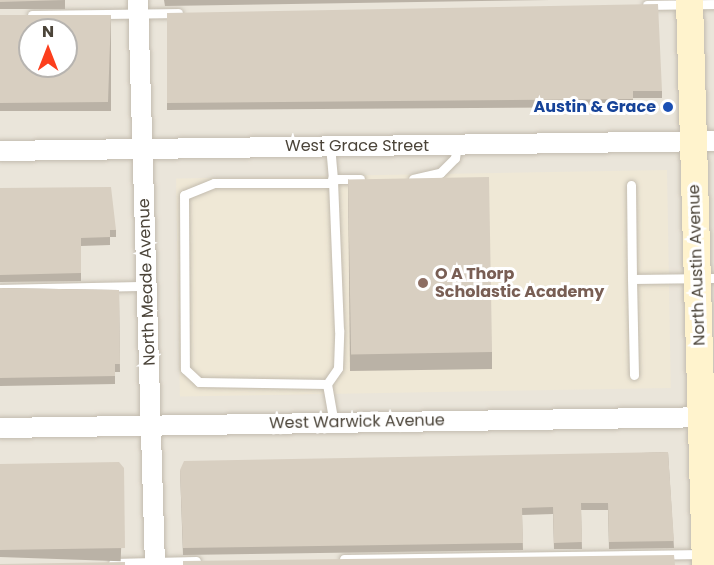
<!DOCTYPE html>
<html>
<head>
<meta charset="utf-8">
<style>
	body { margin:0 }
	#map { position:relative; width:714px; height:565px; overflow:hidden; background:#f6f3ec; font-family:Poppins,sans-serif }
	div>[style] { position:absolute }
	.residential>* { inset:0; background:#eae5da }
	.education>* { inset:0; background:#efe8d6; transform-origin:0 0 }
	.roads { filter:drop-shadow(0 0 2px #c2bbae) drop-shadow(0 0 2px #c2bbae) }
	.lane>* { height:9px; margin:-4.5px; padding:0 4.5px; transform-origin:4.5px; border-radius:4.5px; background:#fff }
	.street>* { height:20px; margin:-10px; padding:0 10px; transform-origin:10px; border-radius:10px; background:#fff }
	.secondary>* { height:27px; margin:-13.5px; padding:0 13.5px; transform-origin:13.5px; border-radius:13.5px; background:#fff3cd }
	.wall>* { inset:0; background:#bab2a6; transform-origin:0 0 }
	.building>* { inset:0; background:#d8cfc1; transform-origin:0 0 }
	.dots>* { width:16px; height:16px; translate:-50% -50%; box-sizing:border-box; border:3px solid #fff; border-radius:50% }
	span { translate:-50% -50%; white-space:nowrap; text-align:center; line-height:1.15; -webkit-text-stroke:6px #fff; paint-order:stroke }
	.transit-label { font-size:16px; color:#164399; font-weight:700 }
	.right { translate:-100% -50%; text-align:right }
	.street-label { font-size:16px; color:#4b4439 }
	.education-label { font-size:16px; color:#785e54; font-weight:700 }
	.left { translate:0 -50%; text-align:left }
	.north { position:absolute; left:18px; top:18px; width:60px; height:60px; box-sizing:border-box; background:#fff; border:2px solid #b7b4b0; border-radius:50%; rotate:0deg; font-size:16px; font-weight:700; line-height:24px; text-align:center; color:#4b4439 }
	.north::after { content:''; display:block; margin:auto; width:21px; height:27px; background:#fc3f1d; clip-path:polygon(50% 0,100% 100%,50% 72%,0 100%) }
</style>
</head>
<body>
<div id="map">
	<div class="residential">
		<i style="clip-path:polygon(evenodd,0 0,714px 0,714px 565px,0 565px,0 0,30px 30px,66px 30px,66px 66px,30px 66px,30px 30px)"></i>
	</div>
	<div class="education">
		<i style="left:667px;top:170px;width:218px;height:491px;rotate:89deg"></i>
	</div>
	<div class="roads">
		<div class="lane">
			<i style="left:647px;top:5px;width:67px;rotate:-0.9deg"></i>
			<i style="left:32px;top:15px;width:146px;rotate:-0.8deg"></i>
			<i style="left:330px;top:145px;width:38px;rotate:85deg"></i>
			<i style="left:333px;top:183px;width:119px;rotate:180deg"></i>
			<i style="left:214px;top:183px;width:32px;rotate:158deg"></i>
			<i style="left:184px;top:195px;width:174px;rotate:89.7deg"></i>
			<i style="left:185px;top:369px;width:19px;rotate:43deg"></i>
			<i style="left:199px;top:382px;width:128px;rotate:0.9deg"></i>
			<i style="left:327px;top:384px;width:19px;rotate:-55deg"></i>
			<i style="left:338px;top:368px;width:38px;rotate:-88deg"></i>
			<i style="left:339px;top:330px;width:147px;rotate:-92.3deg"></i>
			<i style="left:332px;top:179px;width:28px"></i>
			<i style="left:413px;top:179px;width:28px;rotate:-13deg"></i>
			<i style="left:440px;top:173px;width:21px;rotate:-45deg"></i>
			<i style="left:455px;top:158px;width:13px;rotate:-81deg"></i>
			<i style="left:631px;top:185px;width:94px;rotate:89.4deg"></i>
			<i style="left:632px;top:279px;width:82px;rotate:-0.7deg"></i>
			<i style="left:632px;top:279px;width:96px;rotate:88.8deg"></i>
			<i style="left:0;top:289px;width:147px;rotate:-1.2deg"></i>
			<i style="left:327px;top:384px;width:39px;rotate:80deg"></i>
			<i style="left:344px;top:559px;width:359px;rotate:-0.8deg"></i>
			<i style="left:113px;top:563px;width:83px;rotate:-1.4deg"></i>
		</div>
		<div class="street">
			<i style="left:138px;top:0;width:565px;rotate:88.28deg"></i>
			<i style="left:0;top:151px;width:714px;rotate:-0.8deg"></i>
			<i style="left:0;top:428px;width:714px;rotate:-0.88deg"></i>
		</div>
		<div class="secondary">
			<i style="left:689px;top:0;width:565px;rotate:88.38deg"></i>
		</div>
	</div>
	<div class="wall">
		<i style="left:0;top:0;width:65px;height:9px"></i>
		<i style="clip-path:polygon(164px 0,550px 0,165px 6px)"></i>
		<i style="clip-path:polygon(167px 13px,662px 91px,662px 98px,633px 98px,633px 107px,167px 110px)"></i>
		<i style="left:0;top:15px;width:111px;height:96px"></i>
		<i style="clip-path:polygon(348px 179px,492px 352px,492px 369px,350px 371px)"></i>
		<i style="clip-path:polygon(0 188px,116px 230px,116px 237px,110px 237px,110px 245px,81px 246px,81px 281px,0 282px)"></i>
		<i style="clip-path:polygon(0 288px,119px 290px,120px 372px,115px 372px,115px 384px,0 386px)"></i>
		<i style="clip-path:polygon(668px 452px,674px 548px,609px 549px,608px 510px,581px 510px,582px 549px,554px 549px,553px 514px,522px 515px,523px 550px,183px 555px,180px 470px)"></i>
		<i style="left:0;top:464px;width:124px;height:93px;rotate:2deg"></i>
	</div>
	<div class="building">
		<i style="clip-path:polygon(0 0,65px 0,0 2px)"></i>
		<i style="clip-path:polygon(658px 4px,662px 91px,633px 91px,633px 99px,167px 103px,167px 13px)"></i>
		<i style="clip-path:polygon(evenodd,0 15px,111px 15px,108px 102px,0 103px,0 15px,30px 30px,66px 30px,66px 66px,30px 66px,30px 30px)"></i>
		<i style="left:489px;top:177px;width:175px;height:141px;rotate:89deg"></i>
		<i style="clip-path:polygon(111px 187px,116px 230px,110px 230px,110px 237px,81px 238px,81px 273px,0 275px,0 188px)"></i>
		<i style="clip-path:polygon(0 288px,119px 290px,120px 364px,115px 364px,115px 376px,0 378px)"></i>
		<i style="clip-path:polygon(668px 452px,674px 541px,609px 542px,608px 503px,581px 503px,582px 542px,554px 543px,553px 507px,522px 508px,523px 543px,183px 548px,180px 470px,184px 461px)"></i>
		<i style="clip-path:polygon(119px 462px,124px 468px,125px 548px,0 550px,0 464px)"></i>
		<i style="clip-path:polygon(674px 555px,675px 565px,183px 565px,183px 561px)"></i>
		<i style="clip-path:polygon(125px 562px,125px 565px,0 565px,0 564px)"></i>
	</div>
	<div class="dots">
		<i style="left:668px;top:107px;background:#1a4fb4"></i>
		<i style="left:423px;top:283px;background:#8d6e63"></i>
	</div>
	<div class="transit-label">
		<span class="right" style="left:656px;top:107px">Austin &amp; Grace</span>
	</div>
	<div class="street-label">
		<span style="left:357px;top:146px">West Grace Street</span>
		<span style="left:697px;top:265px;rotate:-92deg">North Austin Avenue</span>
		<span style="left:147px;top:282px;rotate:-92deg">North Meade Avenue</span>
		<span style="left:357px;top:422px;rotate:-1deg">West Warwick Avenue</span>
	</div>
	<div class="education-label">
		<span class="left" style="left:435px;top:283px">O A Thorp<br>Scholastic Academy</span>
	</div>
	<div class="north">N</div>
</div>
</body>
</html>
